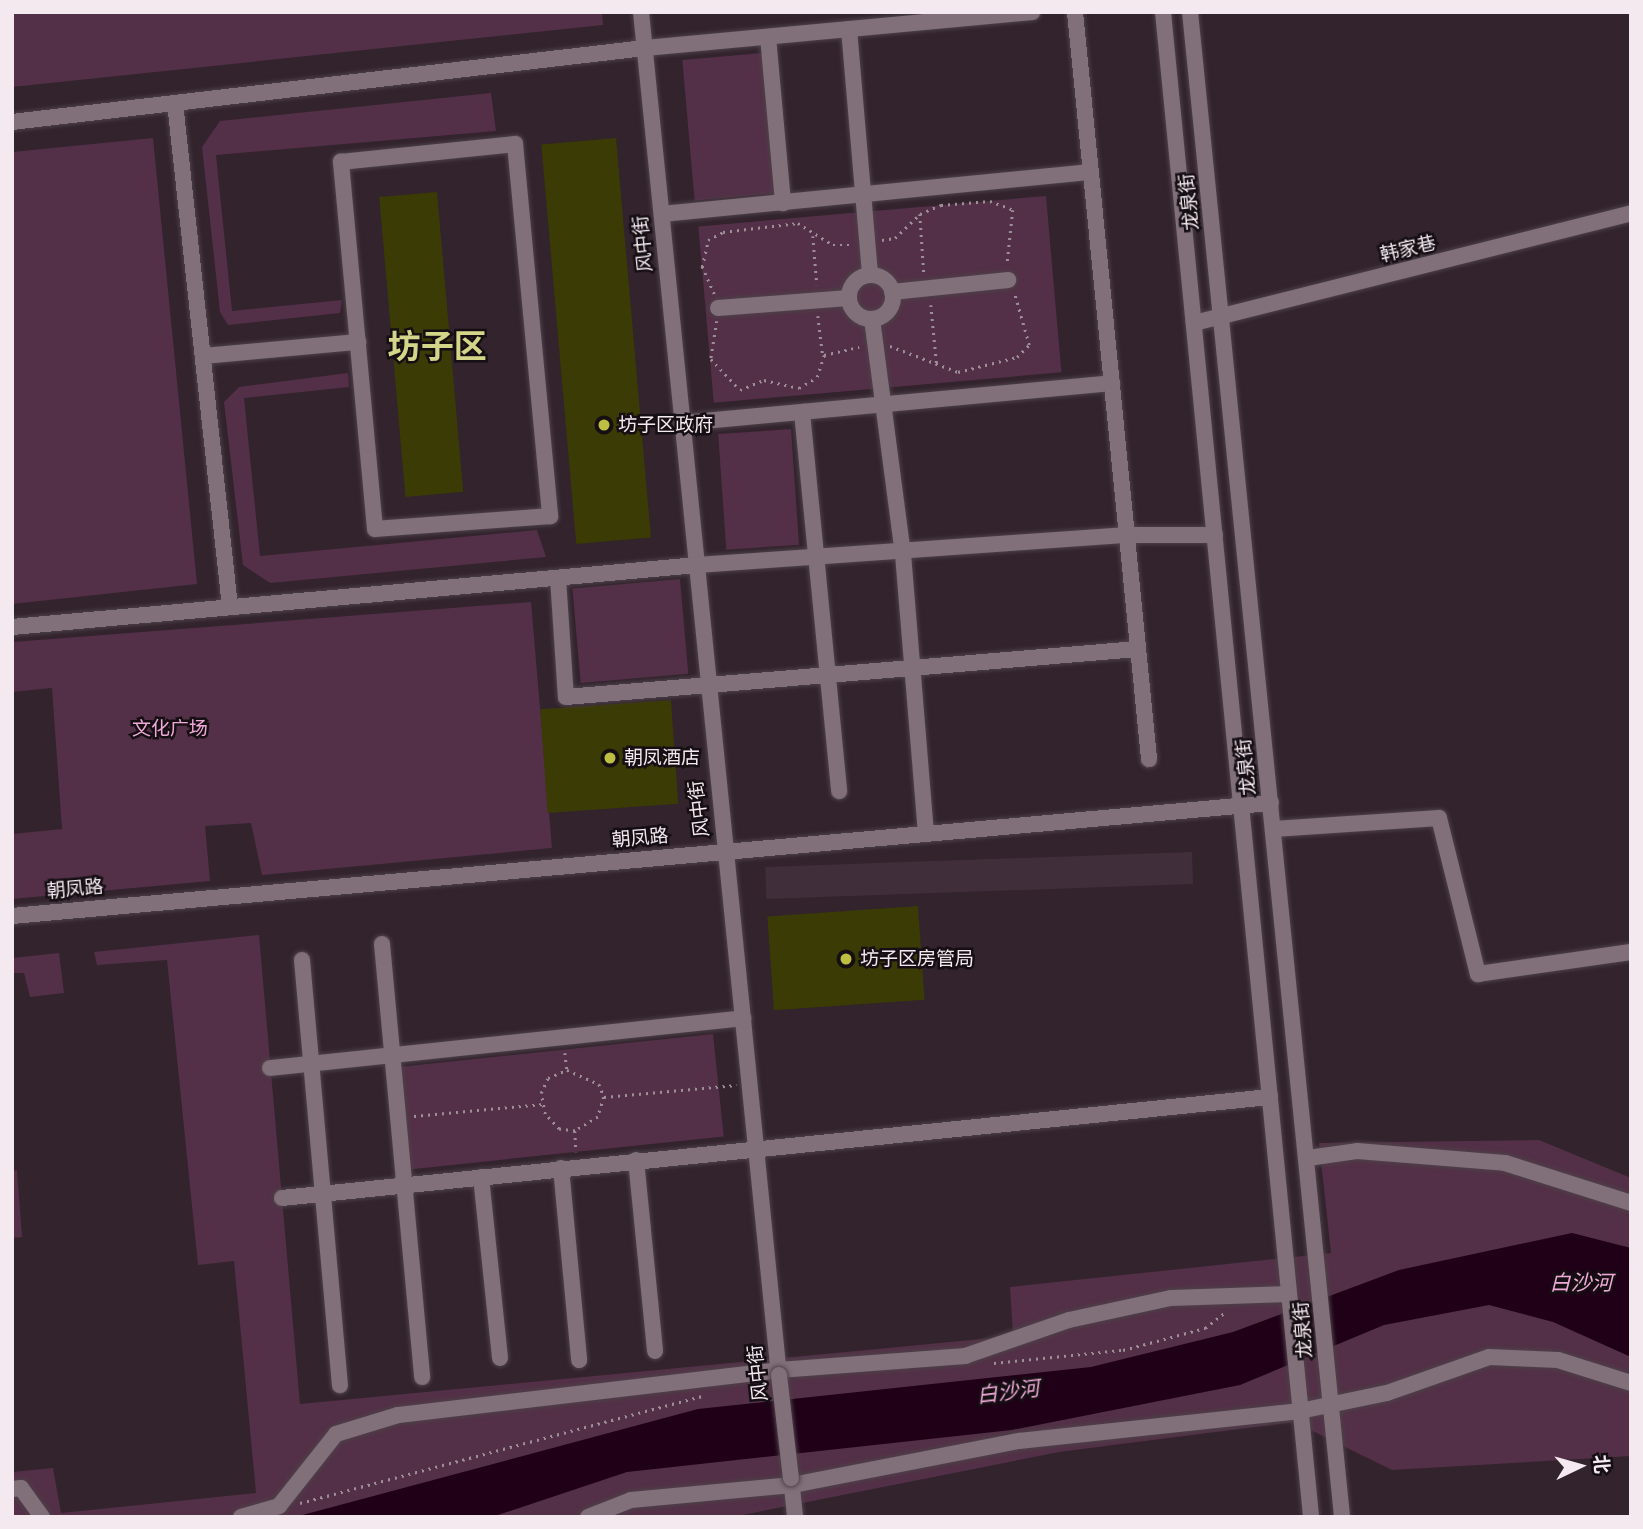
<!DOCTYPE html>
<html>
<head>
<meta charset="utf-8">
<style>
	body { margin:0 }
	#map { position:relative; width:1643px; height:1529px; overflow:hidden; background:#32232d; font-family:"Fira Sans Condensed","Noto Sans SC",sans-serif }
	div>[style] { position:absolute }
	.built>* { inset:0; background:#412e3b; transform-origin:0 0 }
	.green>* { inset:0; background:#533047; transform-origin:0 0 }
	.water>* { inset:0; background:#1f0017 }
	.building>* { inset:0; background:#3a3b05; transform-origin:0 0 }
	.path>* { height:2.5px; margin-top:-1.25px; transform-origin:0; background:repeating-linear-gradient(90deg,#9c9097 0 2px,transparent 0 7px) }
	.roads { filter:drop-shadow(0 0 2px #4d4149) drop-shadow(0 0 2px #4d4149) }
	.minor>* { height:16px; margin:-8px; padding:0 8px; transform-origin:8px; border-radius:8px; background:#816f7a }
	.minor>.ring { margin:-8px; padding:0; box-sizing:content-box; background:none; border:16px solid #816f7a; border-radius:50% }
	.bridges { filter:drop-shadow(0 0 2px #4d4149) drop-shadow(0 0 2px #4d4149) }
	.minor-bridge>* { height:16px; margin:-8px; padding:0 8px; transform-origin:8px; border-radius:8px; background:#816f7a }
	.dots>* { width:19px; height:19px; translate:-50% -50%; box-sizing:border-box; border:4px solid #150f13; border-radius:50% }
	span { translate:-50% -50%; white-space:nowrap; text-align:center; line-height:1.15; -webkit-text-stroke:5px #150f13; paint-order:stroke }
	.street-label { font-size:19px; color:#f3e9ef }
	.poi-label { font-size:19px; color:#f3e9ef }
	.left { translate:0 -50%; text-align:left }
	.park-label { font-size:19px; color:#efa9d7 }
	.water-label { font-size:21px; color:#efa9d7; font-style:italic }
	.town-label { font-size:33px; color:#d3d688; font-weight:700 }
	.frame { position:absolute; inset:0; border:14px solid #f3e9ef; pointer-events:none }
	.north { position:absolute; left:1545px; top:1431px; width:70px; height:70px; -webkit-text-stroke:5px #150f13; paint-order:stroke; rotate:85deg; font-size:19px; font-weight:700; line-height:28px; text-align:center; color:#f3e9ef }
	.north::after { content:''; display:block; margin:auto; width:24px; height:32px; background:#f3e9ef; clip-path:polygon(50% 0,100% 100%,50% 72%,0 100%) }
</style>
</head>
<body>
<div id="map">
	<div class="built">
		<i style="left:1192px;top:852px;width:32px;height:427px;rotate:88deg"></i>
	</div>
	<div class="green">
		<i style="clip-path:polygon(12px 12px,602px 12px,603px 25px,12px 87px)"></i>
		<i style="left:762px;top:53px;width:141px;height:80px;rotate:85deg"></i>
		<i style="clip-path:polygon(491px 93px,496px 131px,216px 155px,232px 311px,342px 300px,340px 313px,228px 325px,220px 312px,202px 147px,220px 121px)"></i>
		<i style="clip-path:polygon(153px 138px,197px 584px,12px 604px,12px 152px)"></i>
		<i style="left:1046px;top:196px;width:177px;height:349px;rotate:85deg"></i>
		<i style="clip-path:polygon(348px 373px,349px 387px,244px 398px,260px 556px,537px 530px,546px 557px,270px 583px,243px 565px,224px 402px,239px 387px)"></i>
		<i style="left:791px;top:429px;width:116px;height:73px;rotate:86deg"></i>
		<i style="left:680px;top:579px;width:95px;height:108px;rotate:85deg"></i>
		<i style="clip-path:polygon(531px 602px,552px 848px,262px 875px,251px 823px,205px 826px,210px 881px,12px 899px,12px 834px,62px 829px,52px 688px,12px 692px,12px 642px)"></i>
		<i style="clip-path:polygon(259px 935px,300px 1404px,1013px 1336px,1010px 1287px,1331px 1253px,1319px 1143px,1539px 1140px,1631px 1178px,1631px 1456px,1392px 1470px,1294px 1422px,1059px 1452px,732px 1517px,12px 1517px,12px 1472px,53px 1468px,61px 1513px,256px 1493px,234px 1261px,198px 1265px,167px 960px,97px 965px,94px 952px)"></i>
		<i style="clip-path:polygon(59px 953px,64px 993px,30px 997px,24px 973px,12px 973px,12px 958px)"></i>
		<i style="left:713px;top:1034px;width:103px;height:316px;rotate:84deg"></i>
		<i style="clip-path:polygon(17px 1170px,22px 1237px,12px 1238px,12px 1171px)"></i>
	</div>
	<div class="water">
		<i style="clip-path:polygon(1572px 1233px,1631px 1248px,1631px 1357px,1553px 1322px,1489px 1305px,1384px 1325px,1240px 1385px,1012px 1430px,627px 1472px,492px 1517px,295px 1517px,698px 1409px,1091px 1367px,1233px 1332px,1399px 1270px)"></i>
	</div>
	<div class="building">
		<i style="left:616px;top:138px;width:401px;height:75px;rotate:85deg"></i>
		<i style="left:437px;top:192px;width:301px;height:58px;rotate:85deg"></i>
		<i style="left:671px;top:700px;width:104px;height:131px;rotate:86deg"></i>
		<i style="left:918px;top:906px;width:94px;height:151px;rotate:86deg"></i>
	</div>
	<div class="path">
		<i style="left:920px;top:214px;width:23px;rotate:-23deg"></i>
		<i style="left:941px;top:205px;width:49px;rotate:-4.7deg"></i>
		<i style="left:990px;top:201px;width:25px;rotate:21deg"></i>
		<i style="left:1013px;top:210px;width:56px;rotate:96.1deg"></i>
		<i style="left:813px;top:236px;width:49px;rotate:85.3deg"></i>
		<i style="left:882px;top:240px;width:13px;rotate:-9deg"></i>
		<i style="left:895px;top:238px;width:35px;rotate:-44deg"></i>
		<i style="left:920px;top:214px;width:61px;rotate:86.2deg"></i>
		<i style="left:714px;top:294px;width:30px;rotate:-114deg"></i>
		<i style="left:702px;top:267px;width:28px;rotate:-77deg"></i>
		<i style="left:708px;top:240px;width:17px;rotate:-28deg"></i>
		<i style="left:723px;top:232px;width:76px;rotate:-6.8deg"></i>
		<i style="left:798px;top:223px;width:41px;rotate:32.2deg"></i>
		<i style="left:833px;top:245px;width:18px"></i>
		<i style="left:931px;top:305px;width:61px;rotate:84.4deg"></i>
		<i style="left:818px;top:316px;width:38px;rotate:83deg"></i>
		<i style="left:717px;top:321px;width:38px;rotate:99deg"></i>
		<i style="left:711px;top:359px;width:42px;rotate:46.9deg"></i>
		<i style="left:740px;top:390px;width:26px;rotate:-23deg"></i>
		<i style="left:764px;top:380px;width:36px;rotate:13deg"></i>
		<i style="left:799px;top:388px;width:21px;rotate:-31deg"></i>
		<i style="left:817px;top:377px;width:23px;rotate:-72deg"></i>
		<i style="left:824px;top:355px;width:36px;rotate:-13deg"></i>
		<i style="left:890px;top:346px;width:73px;rotate:20.9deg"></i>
		<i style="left:958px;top:372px;width:61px;rotate:-14.3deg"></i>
		<i style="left:1017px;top:357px;width:17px;rotate:-45deg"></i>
		<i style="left:1029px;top:345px;width:55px;rotate:-105.8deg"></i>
		<i style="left:565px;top:1053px;width:17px;rotate:83deg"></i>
		<i style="left:567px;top:1070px;width:35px;rotate:24deg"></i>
		<i style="left:599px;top:1084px;width:14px;rotate:69deg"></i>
		<i style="left:604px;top:1097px;width:21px;rotate:107deg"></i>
		<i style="left:598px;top:1117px;width:27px;rotate:149deg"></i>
		<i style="left:575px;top:1131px;width:16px;rotate:-173deg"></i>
		<i style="left:559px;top:1129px;width:21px;rotate:-133deg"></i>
		<i style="left:545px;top:1114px;width:21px;rotate:-101deg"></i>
		<i style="left:541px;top:1093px;width:17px;rotate:-65deg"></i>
		<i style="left:548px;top:1078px;width:21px;rotate:-23deg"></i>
		<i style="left:604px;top:1097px;width:133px;rotate:-5.2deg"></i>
		<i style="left:414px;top:1116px;width:130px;rotate:-5.3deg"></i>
		<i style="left:575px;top:1131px;width:21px;rotate:87deg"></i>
		<i style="left:994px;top:1363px;width:130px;rotate:-5.8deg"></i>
		<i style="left:1123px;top:1350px;width:85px;rotate:-15deg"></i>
		<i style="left:1205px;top:1328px;width:24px;rotate:-38deg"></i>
		<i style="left:300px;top:1503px;width:417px;rotate:-14.9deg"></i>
	</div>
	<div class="roads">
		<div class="minor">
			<i style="left:641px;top:12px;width:1370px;rotate:84.22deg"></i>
			<i style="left:1075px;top:12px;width:751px;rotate:84.34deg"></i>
			<i style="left:1163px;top:12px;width:1512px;rotate:84.38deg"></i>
			<i style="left:1190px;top:12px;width:1513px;rotate:84.23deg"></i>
			<i style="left:849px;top:29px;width:247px;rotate:85.1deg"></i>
			<i style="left:768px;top:37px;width:167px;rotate:84.8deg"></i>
			<i style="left:175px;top:103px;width:507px;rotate:83.77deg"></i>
			<i style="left:12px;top:122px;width:637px;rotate:-6.67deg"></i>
			<i style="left:645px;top:48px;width:389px;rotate:-5.3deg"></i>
			<i style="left:515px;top:144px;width:374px;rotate:84.6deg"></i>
			<i style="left:550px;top:516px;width:175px;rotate:175.8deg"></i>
			<i style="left:375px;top:529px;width:369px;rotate:-95.3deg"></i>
			<i style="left:341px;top:162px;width:175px;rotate:-5.9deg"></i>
			<i style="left:662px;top:214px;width:431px;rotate:-5.6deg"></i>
			<i class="ring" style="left:849px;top:275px;width:28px;height:28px"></i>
			<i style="left:892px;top:292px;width:117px;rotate:-5.9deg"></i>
			<i style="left:718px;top:308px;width:131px;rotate:-4.4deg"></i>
			<i style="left:872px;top:319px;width:237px;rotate:82.5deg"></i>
			<i style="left:903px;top:554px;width:281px;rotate:85.3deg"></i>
			<i style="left:1194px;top:323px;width:451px;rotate:-14.1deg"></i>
			<i style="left:203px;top:356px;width:156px;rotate:-5.2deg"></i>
			<i style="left:802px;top:412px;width:381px;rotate:84.4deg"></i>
			<i style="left:682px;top:423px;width:432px;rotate:-5.3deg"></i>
			<i style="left:558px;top:578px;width:119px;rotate:86.2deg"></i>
			<i style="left:566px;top:697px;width:574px;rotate:-4.8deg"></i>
			<i style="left:12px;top:627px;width:688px;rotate:-5.17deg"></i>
			<i style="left:697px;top:565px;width:428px;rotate:-4deg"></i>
			<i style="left:1124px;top:535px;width:91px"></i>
			<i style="left:1274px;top:829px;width:165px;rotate:-3.8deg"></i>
			<i style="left:1439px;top:818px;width:161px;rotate:76deg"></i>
			<i style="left:1478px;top:974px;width:155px;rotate:-8.2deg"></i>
			<i style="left:12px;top:916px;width:1264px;rotate:-5.13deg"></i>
			<i style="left:382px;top:944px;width:435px;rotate:84.7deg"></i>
			<i style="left:302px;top:960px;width:427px;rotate:84.9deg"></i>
			<i style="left:270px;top:1068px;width:476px;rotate:-6deg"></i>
			<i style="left:1308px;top:1158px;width:49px;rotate:-8.1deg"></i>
			<i style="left:1357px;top:1151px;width:148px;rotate:4.6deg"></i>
			<i style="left:1505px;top:1163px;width:132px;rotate:17.6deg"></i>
			<i style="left:636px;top:1160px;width:192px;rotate:84.3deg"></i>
			<i style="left:561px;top:1168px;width:193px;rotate:84.6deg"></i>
			<i style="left:481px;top:1177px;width:182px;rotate:84deg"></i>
			<i style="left:282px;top:1198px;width:993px;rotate:-5.84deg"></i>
			<i style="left:791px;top:1478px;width:39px;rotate:84deg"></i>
			<i style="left:12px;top:1489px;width:9px;rotate:-6deg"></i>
			<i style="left:21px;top:1488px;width:36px;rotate:54deg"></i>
			<i style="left:241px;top:1517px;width:40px;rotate:-16deg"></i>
			<i style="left:279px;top:1506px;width:92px;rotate:-51.6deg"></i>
			<i style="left:336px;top:1434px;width:65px;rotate:-17deg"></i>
			<i style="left:398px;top:1415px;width:384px;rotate:-6.7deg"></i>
			<i style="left:779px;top:1370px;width:187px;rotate:-4.3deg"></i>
			<i style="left:965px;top:1356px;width:110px;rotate:-19.1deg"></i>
			<i style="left:1069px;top:1320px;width:104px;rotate:-12.2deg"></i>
			<i style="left:1171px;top:1298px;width:118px;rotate:-1.9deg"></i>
			<i style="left:588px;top:1517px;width:46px;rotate:-21.6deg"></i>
			<i style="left:631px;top:1500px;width:162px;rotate:-5.3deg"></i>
			<i style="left:792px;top:1485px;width:231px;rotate:-11deg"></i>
			<i style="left:1019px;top:1441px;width:283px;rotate:-6.1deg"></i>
			<i style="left:1300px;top:1411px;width:89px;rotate:-11.7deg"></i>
			<i style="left:1387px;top:1393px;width:108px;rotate:-19.4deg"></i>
			<i style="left:1489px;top:1357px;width:69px;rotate:2.5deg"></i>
			<i style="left:1558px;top:1360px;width:77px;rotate:17.5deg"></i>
		</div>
	</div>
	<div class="bridges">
		<div class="minor-bridge">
			<i style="left:779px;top:1375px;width:104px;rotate:83.4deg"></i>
		</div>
	</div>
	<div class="dots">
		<i style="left:604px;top:425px;background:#bebf42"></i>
		<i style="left:610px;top:758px;background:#bebf42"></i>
		<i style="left:846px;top:959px;background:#bebf42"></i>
	</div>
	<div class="street-label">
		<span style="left:1189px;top:202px;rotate:-96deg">龙泉街</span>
		<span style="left:643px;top:244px;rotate:-96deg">风中街</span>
		<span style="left:1408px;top:249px;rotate:-13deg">韩家巷</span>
		<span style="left:1246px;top:767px;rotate:-96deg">龙泉街</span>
		<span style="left:699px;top:809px;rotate:-97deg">风中街</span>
		<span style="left:640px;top:838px;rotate:-5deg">朝凤路</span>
		<span style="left:75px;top:889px;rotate:-5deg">朝凤路</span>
		<span style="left:1303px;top:1330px;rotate:-95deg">龙泉街</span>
		<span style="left:758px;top:1373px;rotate:-96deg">风中街</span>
	</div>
	<div class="poi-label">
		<span class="left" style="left:618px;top:425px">坊子区政府</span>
		<span class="left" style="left:624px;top:758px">朝凤酒店</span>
		<span class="left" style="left:860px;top:959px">坊子区房管局</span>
	</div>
	<div class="park-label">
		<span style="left:170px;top:729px">文化广场</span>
	</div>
	<div class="water-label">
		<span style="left:1581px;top:1283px">白沙河</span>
		<span style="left:1008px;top:1392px;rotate:-7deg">白沙河</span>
	</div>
	<div class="town-label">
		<span style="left:437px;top:348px">坊子区</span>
	</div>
	<div class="frame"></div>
	<div class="north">北</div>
</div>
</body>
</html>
